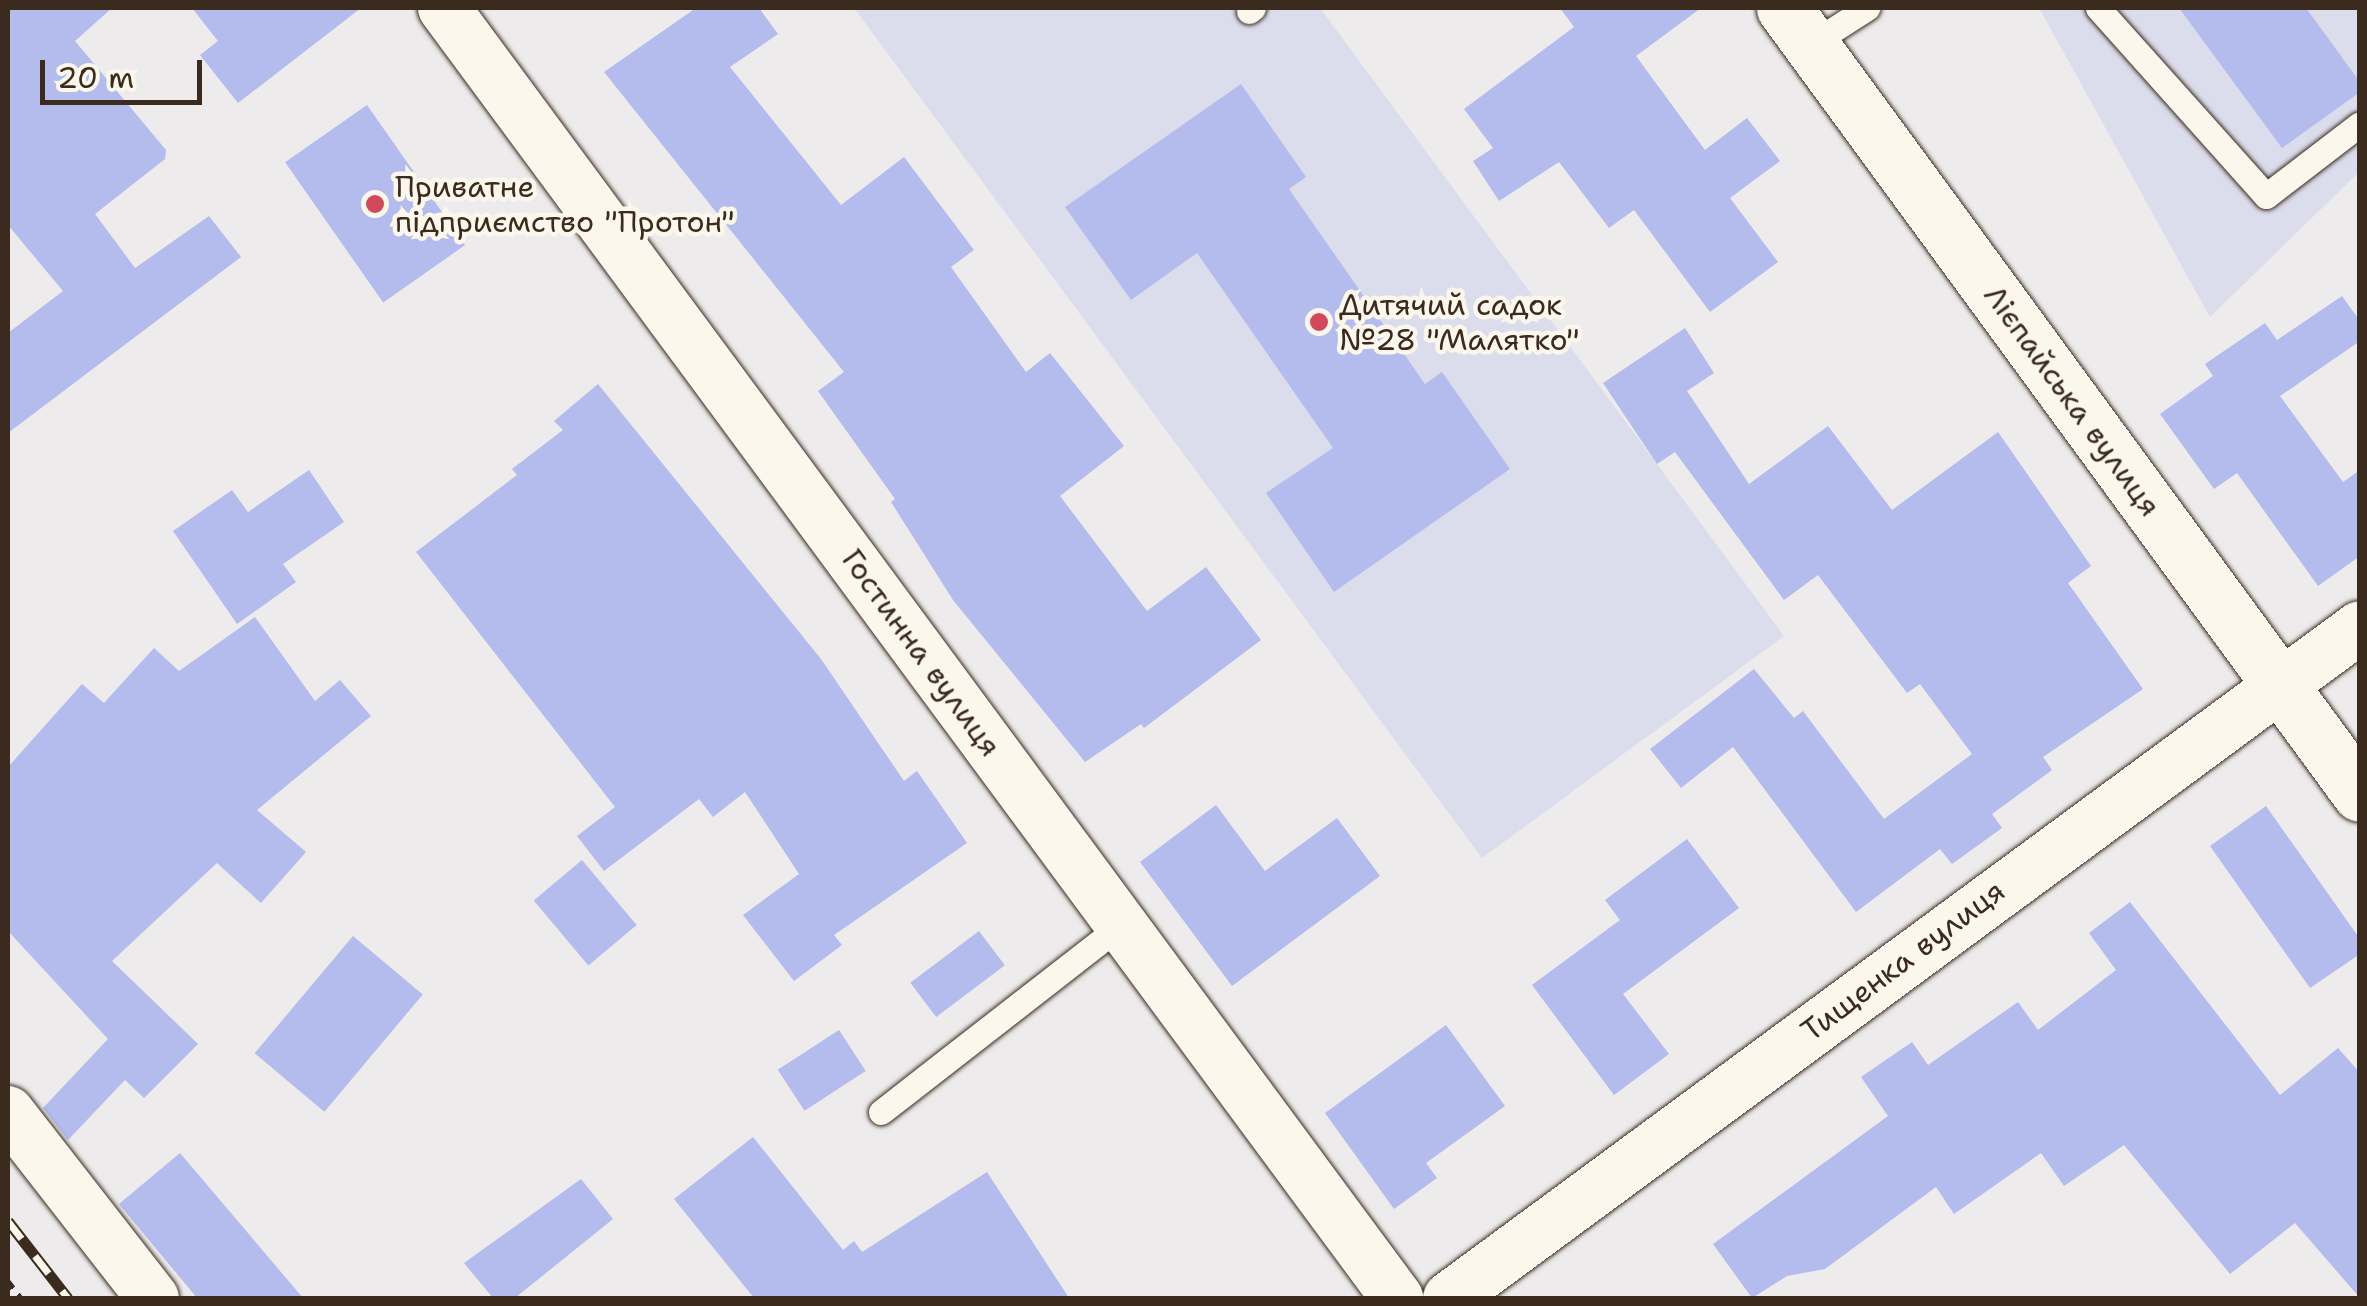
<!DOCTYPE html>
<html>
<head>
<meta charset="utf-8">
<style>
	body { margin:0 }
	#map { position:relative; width:2367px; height:1306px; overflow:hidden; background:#edebec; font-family:"Shantell Sans",sans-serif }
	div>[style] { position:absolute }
	.built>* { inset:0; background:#dcddec }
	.building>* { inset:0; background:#b4bbed; transform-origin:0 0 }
	.path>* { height:6px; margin-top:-3px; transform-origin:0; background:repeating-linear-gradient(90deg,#3b2a1e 0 8px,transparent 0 16px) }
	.roads { filter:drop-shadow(0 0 2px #3b2a1e) drop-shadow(0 0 2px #3b2a1e) }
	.lane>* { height:25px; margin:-12.5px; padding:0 12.5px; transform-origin:12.5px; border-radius:12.5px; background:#fbf7ec }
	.street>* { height:52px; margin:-26px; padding:0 26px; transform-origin:26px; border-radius:26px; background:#fbf7ec }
	.secondary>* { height:55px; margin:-27.5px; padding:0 27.5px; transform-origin:27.5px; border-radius:27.5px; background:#fbf7ec }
	.rail>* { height:11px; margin-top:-5.5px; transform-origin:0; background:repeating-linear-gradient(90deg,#fbf7ec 0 22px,#3b2a1e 0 44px); box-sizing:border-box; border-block:2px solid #3b2a1e }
	.dots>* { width:28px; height:28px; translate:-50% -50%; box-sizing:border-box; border:5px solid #fbf7ec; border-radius:50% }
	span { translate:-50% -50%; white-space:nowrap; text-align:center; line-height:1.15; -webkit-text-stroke:9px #fbf7ec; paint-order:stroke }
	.poi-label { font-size:30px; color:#3b2a1e }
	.left { translate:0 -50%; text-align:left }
	.street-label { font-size:30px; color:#3b2a1e }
	.frame { position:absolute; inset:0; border:10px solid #3b2a1e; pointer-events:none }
	.scale { position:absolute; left:40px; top:60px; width:162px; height:45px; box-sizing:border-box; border:5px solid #3b2a1e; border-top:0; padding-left:12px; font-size:30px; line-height:35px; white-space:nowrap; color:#3b2a1e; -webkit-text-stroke:8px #fbf7ec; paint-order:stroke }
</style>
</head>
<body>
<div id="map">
	<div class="built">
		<i style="clip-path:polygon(854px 8px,1320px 8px,1784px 636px,1482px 858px)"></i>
		<i style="clip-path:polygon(2039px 8px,2359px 8px,2359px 172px,2210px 317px)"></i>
	</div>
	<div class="building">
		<i style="clip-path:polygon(8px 8px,112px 8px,75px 41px,166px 150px,165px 159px,95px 214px,135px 268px,209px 216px,241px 257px,8px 433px,8px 333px,63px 291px,8px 225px)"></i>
		<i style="clip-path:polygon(192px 8px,361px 8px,238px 103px,200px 55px,218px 41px)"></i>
		<i style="clip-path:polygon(696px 8px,759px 8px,778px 34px,730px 67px,841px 205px,904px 157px,974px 250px,951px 267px,1026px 372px,1050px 353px,1124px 446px,1060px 496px,1147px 611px,1206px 567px,1261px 640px,1144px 728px,1141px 724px,1085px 762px,953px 600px,891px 502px,895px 499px,818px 391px,844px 372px,604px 72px)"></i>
		<i style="clip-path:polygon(1560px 8px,1701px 8px,1636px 56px,1705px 150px,1747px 118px,1780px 161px,1730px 198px,1778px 262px,1710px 312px,1634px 210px,1609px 228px,1559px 162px,1499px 201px,1473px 161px,1493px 148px,1464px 109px,1574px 27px)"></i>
		<i style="clip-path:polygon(2179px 8px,2306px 8px,2360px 82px,2360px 92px,2282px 148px)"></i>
		<i style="clip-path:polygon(1241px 84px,1306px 177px,1289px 189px,1425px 384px,1442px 372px,1510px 469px,1334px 592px,1266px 493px,1333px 448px,1197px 253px,1131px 300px,1065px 207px)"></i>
		<i style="left:367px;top:105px;width:171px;height:100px;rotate:55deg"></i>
		<i style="clip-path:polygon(2342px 296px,2360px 321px,2360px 341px,2280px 396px,2343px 482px,2360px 470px,2360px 556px,2318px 586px,2237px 473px,2214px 489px,2160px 414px,2213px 376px,2205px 364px,2265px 323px,2277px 340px)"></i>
		<i style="clip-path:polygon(1685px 328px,1714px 373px,1687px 391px,1749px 484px,1828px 426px,1892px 510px,1998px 432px,2091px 566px,2068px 583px,2143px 689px,2043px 757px,2052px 770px,1992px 814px,2002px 828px,1952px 864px,1940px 849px,1856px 912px,1733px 747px,1681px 788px,1650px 749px,1754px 669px,1794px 718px,1803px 711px,1884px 819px,1972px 754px,1920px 684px,1907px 693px,1818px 575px,1784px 600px,1675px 452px,1657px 464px,1603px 383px)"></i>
		<i style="clip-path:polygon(598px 384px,821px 659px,904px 781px,917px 771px,967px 843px,834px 935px,842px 945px,794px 981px,743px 915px,799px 874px,745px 792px,713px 817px,699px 799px,604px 871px,577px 836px,615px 807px,416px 552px,517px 475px,512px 469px,563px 430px,554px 421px)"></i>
		<i style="clip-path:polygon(309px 470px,344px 522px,283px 564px,296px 582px,237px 624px,173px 531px,232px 490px,248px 512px)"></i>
		<i style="clip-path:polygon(255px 617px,315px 701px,340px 680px,371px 716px,257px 810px,306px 852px,261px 903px,217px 863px,112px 961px,198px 1044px,144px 1098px,125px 1080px,68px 1140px,43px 1108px,108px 1039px,8px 931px,8px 767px,82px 684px,104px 703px,154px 648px,179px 671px)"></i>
		<i style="clip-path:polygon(1216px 805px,1265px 871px,1337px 818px,1380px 876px,1232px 986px,1140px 862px)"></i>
		<i style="clip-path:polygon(2266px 806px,2360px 939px,2360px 954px,2310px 988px,2210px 846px)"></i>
		<i style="clip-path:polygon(1687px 839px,1739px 908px,1623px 994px,1669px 1054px,1614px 1095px,1532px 985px,1620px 920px,1605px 900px)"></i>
		<i style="left:582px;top:860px;width:85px;height:63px;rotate:50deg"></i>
		<i style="clip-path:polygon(2130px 902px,2280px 1095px,2338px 1048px,2360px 1073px,2360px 1298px,2295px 1223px,2230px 1274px,2124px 1145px,2064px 1186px,2041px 1153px,1954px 1214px,1936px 1187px,1825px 1269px,1787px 1276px,1752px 1298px,1713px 1244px,1888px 1116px,1861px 1077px,1912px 1042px,1928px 1065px,2018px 1002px,2038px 1030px,2116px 970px,2089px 933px)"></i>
		<i style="left:979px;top:931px;width:43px;height:86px;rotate:53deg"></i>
		<i style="left:353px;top:936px;width:91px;height:153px;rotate:40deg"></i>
		<i style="clip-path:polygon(1446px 1025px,1505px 1106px,1426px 1163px,1437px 1178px,1394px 1209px,1325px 1113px)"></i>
		<i style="left:839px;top:1030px;width:49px;height:73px;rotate:57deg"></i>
		<i style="clip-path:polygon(753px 1137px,843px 1250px,854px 1241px,862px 1252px,987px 1172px,1069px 1298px,754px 1298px,674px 1199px)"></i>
		<i style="clip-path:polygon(180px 1153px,303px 1298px,197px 1298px,119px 1204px)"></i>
		<i style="clip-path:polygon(581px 1179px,613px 1219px,515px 1298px,493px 1298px,464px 1263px)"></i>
	</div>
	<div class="path">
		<i style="left:8px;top:1282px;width:20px;rotate:53deg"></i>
	</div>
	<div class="roads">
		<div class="lane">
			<i style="left:2098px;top:8px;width:252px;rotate:48.2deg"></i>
			<i style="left:2266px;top:196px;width:118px;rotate:-37.5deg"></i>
			<i style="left:1249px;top:11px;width:5px;rotate:-37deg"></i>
			<i style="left:1811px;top:44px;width:67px;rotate:-32.7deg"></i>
			<i style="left:881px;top:1112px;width:304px;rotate:-37.9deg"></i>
		</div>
		<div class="street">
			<i style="left:444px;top:8px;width:1604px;rotate:53.54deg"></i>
			<i style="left:8px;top:1112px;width:236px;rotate:52.1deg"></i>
			<i style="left:1449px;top:1298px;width:1131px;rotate:-36.37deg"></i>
		</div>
		<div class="secondary">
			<i style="left:1784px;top:8px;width:974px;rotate:53.77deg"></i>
		</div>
	</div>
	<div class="rail">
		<i style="left:8px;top:1221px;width:98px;rotate:52.1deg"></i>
	</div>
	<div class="dots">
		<i style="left:375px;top:204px;background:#d1495b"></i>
		<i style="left:1319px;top:322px;background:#d1495b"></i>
	</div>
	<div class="poi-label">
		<span class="left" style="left:395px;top:204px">Приватне<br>підприємство "Протон"</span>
		<span class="left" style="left:1339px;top:322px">Дитячий садок<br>№28 "Малятко"</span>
	</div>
	<div class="street-label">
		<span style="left:2072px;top:401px;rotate:54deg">Лієпайська вулиця</span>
		<span style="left:921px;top:653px;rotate:54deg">Гостинна вулиця</span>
		<span style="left:1903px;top:961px;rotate:-37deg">Тищенка вулиця</span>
	</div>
	<div class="frame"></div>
	<div class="scale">20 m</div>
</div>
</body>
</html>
